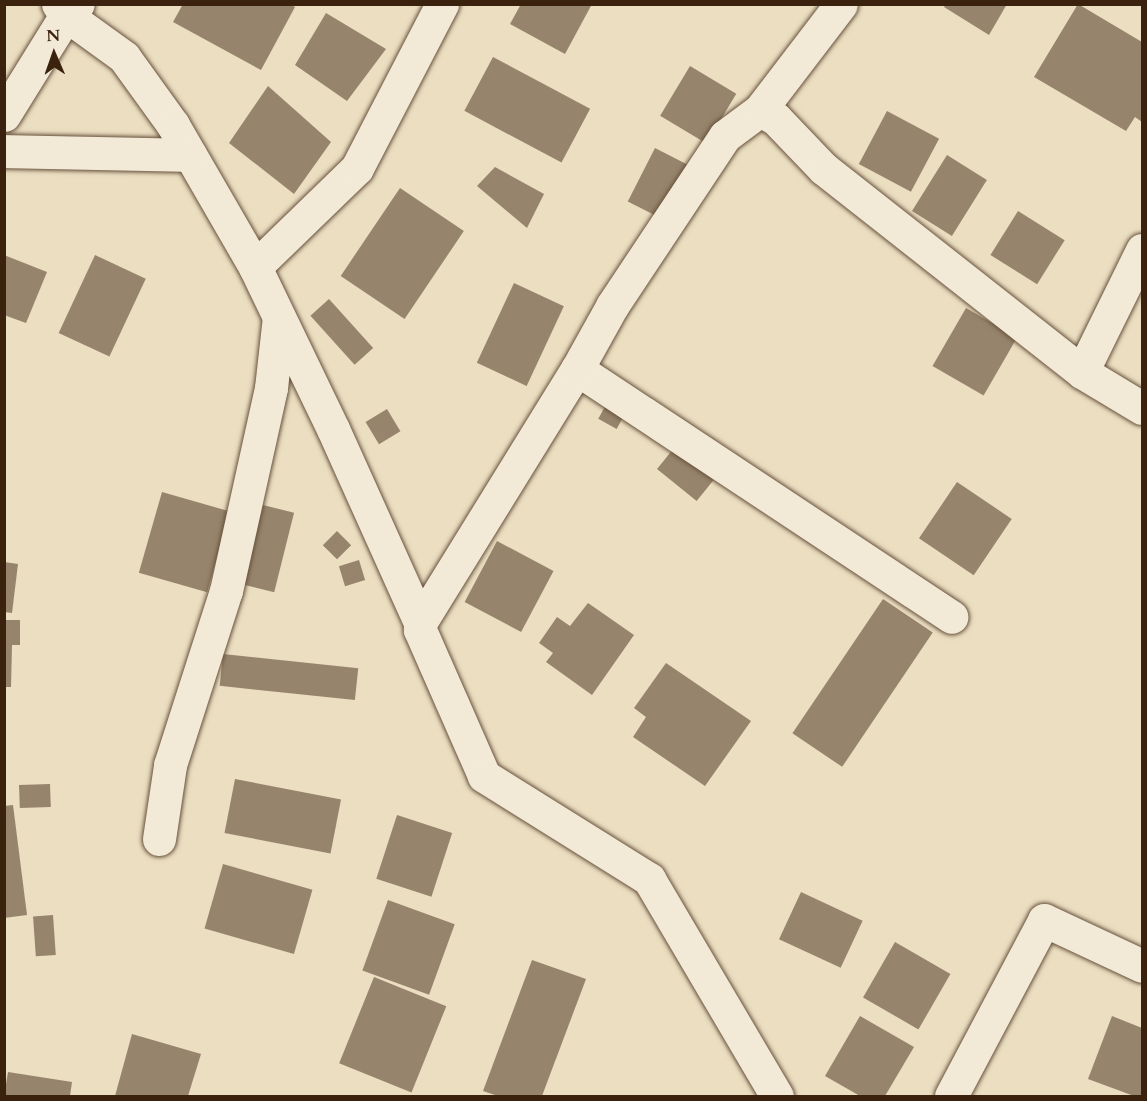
<!DOCTYPE html>
<html>
<head>
<meta charset="utf-8">
<style>
	body { margin:0 }
	#map { position:relative; width:1147px; height:1101px; overflow:hidden; background:#ebdec1; font-family:Cardo,serif }
	div>[style] { position:absolute }
	.building>* { inset:0; background:#97846c; transform-origin:0 0 }
	.roads { filter:drop-shadow(0 0 2px #67513c) drop-shadow(0 0 2px #67513c) }
	.minor>* { height:33px; margin:-16.5px; padding:0 16.5px; transform-origin:16.5px; border-radius:16.5px; background:#f2ead7 }
	span { translate:-50% -50%; white-space:nowrap; text-align:center; line-height:1.15; -webkit-text-stroke:4.5px #f2ead7; paint-order:stroke }
	.frame { position:absolute; inset:0; border:6px solid #3b220f; pointer-events:none }
	.north { position:absolute; left:24px; top:24px; width:60px; height:60px; -webkit-text-stroke:4px #f2ead7; paint-order:stroke; rotate:358deg; font-size:16px; font-weight:700; line-height:24px; text-align:center; color:#3b220f }
	.north::after { content:''; display:block; margin:auto; width:21px; height:27px; background:#3b220f; clip-path:polygon(50% 0,100% 100%,50% 72%,0 100%) }
</style>
</head>
<body>
<div id="map">
	<div class="building">
		<i style="clip-path:polygon(183px 4px,290px 4px,295px 7px,261px 70px,173px 22px)"></i>
		<i style="clip-path:polygon(521px 4px,592px 4px,565px 54px,510px 24px)"></i>
		<i style="clip-path:polygon(946px 4px,1007px 4px,989px 35px,944px 7px)"></i>
		<i style="clip-path:polygon(1078px 4px,1142px 42px,1142px 122px,1135px 117px,1126px 131px,1034px 77px)"></i>
		<i style="clip-path:polygon(326px 13px,386px 49px,347px 101px,295px 65px)"></i>
		<i style="left:493px;top:57px;width:110px;height:61px;rotate:28deg"></i>
		<i style="left:690px;top:66px;width:54px;height:58px;rotate:31deg"></i>
		<i style="clip-path:polygon(268px 86px,331px 142px,294px 194px,229px 143px)"></i>
		<i style="left:887px;top:111px;width:59px;height:60px;rotate:28deg"></i>
		<i style="left:655px;top:148px;width:40px;height:60px;rotate:27deg"></i>
		<i style="left:947px;top:155px;width:47px;height:66px;rotate:32deg"></i>
		<i style="clip-path:polygon(495px 167px,544px 194px,527px 228px,477px 186px)"></i>
		<i style="left:400px;top:188px;width:77px;height:106px;rotate:34deg"></i>
		<i style="left:1018px;top:211px;width:55px;height:52px;rotate:32deg"></i>
		<i style="clip-path:polygon(4px 255px,47px 272px,26px 323px,4px 315px)"></i>
		<i style="left:95px;top:255px;width:56px;height:86px;rotate:25deg"></i>
		<i style="left:514px;top:283px;width:55px;height:88px;rotate:25deg"></i>
		<i style="left:329px;top:299px;width:66px;height:25px;rotate:48deg"></i>
		<i style="left:966px;top:308px;width:59px;height:67px;rotate:30deg"></i>
		<i style="left:607px;top:403px;width:21px;height:18px;rotate:29deg"></i>
		<i style="left:387px;top:409px;width:26px;height:25px;rotate:59deg"></i>
		<i style="left:674px;top:448px;width:51px;height:27px;rotate:39deg"></i>
		<i style="left:957px;top:482px;width:66px;height:68px;rotate:34deg"></i>
		<i style="left:162px;top:492px;width:71px;height:84px;rotate:16deg"></i>
		<i style="left:263px;top:505px;width:32px;height:82px;rotate:14deg"></i>
		<i style="left:337px;top:531px;width:20px;height:20px;rotate:45deg"></i>
		<i style="left:497px;top:541px;width:64px;height:69px;rotate:28deg"></i>
		<i style="left:359px;top:560px;width:21px;height:21px;rotate:73deg"></i>
		<i style="clip-path:polygon(4px 562px,18px 564px,12px 613px,4px 612px)"></i>
		<i style="left:883px;top:599px;width:60px;height:162px;rotate:34deg"></i>
		<i style="clip-path:polygon(588px 603px,634px 635px,592px 695px,546px 662px,553px 653px,539px 643px,557px 617px,570px 626px)"></i>
		<i style="clip-path:polygon(4px 620px,20px 620px,20px 645px,12px 645px,11px 687px,4px 687px)"></i>
		<i style="left:223px;top:654px;width:136px;height:32px;rotate:6deg"></i>
		<i style="clip-path:polygon(666px 663px,751px 721px,705px 786px,633px 737px,646px 717px,634px 708px)"></i>
		<i style="left:235px;top:779px;width:108px;height:55px;rotate:11deg"></i>
		<i style="left:50px;top:784px;width:23px;height:31px;rotate:88deg"></i>
		<i style="clip-path:polygon(13px 805px,27px 915px,4px 918px,4px 806px)"></i>
		<i style="left:397px;top:815px;width:58px;height:67px;rotate:18deg"></i>
		<i style="left:223px;top:864px;width:93px;height:67px;rotate:16deg"></i>
		<i style="left:801px;top:892px;width:68px;height:52px;rotate:25deg"></i>
		<i style="left:388px;top:900px;width:71px;height:75px;rotate:20deg"></i>
		<i style="left:53px;top:915px;width:40px;height:20px;rotate:86deg"></i>
		<i style="left:895px;top:942px;width:64px;height:64px;rotate:30deg"></i>
		<i style="clip-path:polygon(532px 960px,586px 979px,542px 1096px,498px 1096px,483px 1091px)"></i>
		<i style="left:374px;top:977px;width:78px;height:93px;rotate:22deg"></i>
		<i style="clip-path:polygon(860px 1016px,914px 1047px,885px 1096px,860px 1096px,825px 1076px)"></i>
		<i style="clip-path:polygon(1112px 1016px,1142px 1028px,1142px 1096px,1134px 1096px,1088px 1079px)"></i>
		<i style="clip-path:polygon(132px 1034px,201px 1054px,188px 1096px,115px 1096px)"></i>
		<i style="clip-path:polygon(8px 1072px,72px 1082px,70px 1096px,4px 1096px)"></i>
	</div>
	<div class="roads">
		<div class="minor">
			<i style="left:58px;top:4px;width:14px;rotate:54deg"></i>
			<i style="left:66px;top:15px;width:72px;rotate:35.9deg"></i>
			<i style="left:124px;top:57px;width:84px;rotate:54.2deg"></i>
			<i style="left:173px;top:125px;width:164px;rotate:60deg"></i>
			<i style="left:255px;top:267px;width:180px;rotate:64.3deg"></i>
			<i style="left:333px;top:429px;width:213px;rotate:65.8deg"></i>
			<i style="left:420px;top:623px;width:7px;rotate:90deg"></i>
			<i style="left:420px;top:630px;width:159px;rotate:66.3deg"></i>
			<i style="left:484px;top:776px;width:195px;rotate:32deg"></i>
			<i style="left:649px;top:879px;width:252px;rotate:59.5deg"></i>
			<i style="left:760px;top:110px;width:18px;rotate:29deg"></i>
			<i style="left:776px;top:119px;width:69px;rotate:46.2deg"></i>
			<i style="left:824px;top:169px;width:328px;rotate:38.2deg"></i>
			<i style="left:1082px;top:372px;width:70px;rotate:31deg"></i>
			<i style="left:4px;top:115px;width:118px;rotate:-58.2deg"></i>
			<i style="left:66px;top:15px;width:16px;rotate:-43deg"></i>
			<i style="left:4px;top:151px;width:186px;rotate:1.2deg"></i>
			<i style="left:255px;top:267px;width:142px;rotate:-44.1deg"></i>
			<i style="left:357px;top:168px;width:185px;rotate:-62.6deg"></i>
			<i style="left:577px;top:369px;width:449px;rotate:33.5deg"></i>
			<i style="left:1082px;top:372px;width:136px;rotate:-63.8deg"></i>
			<i style="left:420px;top:623px;width:299px;rotate:-58.3deg"></i>
			<i style="left:577px;top:369px;width:72px;rotate:-60.9deg"></i>
			<i style="left:612px;top:306px;width:204px;rotate:-56.4deg"></i>
			<i style="left:725px;top:136px;width:44px;rotate:-36.6deg"></i>
			<i style="left:760px;top:110px;width:133px;rotate:-52.6deg"></i>
			<i style="left:159px;top:839px;width:75px;rotate:-81.5deg"></i>
			<i style="left:170px;top:765px;width:183px;rotate:-72.2deg"></i>
			<i style="left:226px;top:591px;width:208px;rotate:-77.5deg"></i>
			<i style="left:271px;top:388px;width:71px;rotate:-83.6deg"></i>
			<i style="left:951px;top:1096px;width:199px;rotate:-62.1deg"></i>
			<i style="left:1044px;top:920px;width:108px;rotate:25.1deg"></i>
		</div>
	</div>
	<div class="frame"></div>
	<div class="north">N</div>
</div>
</body>
</html>
